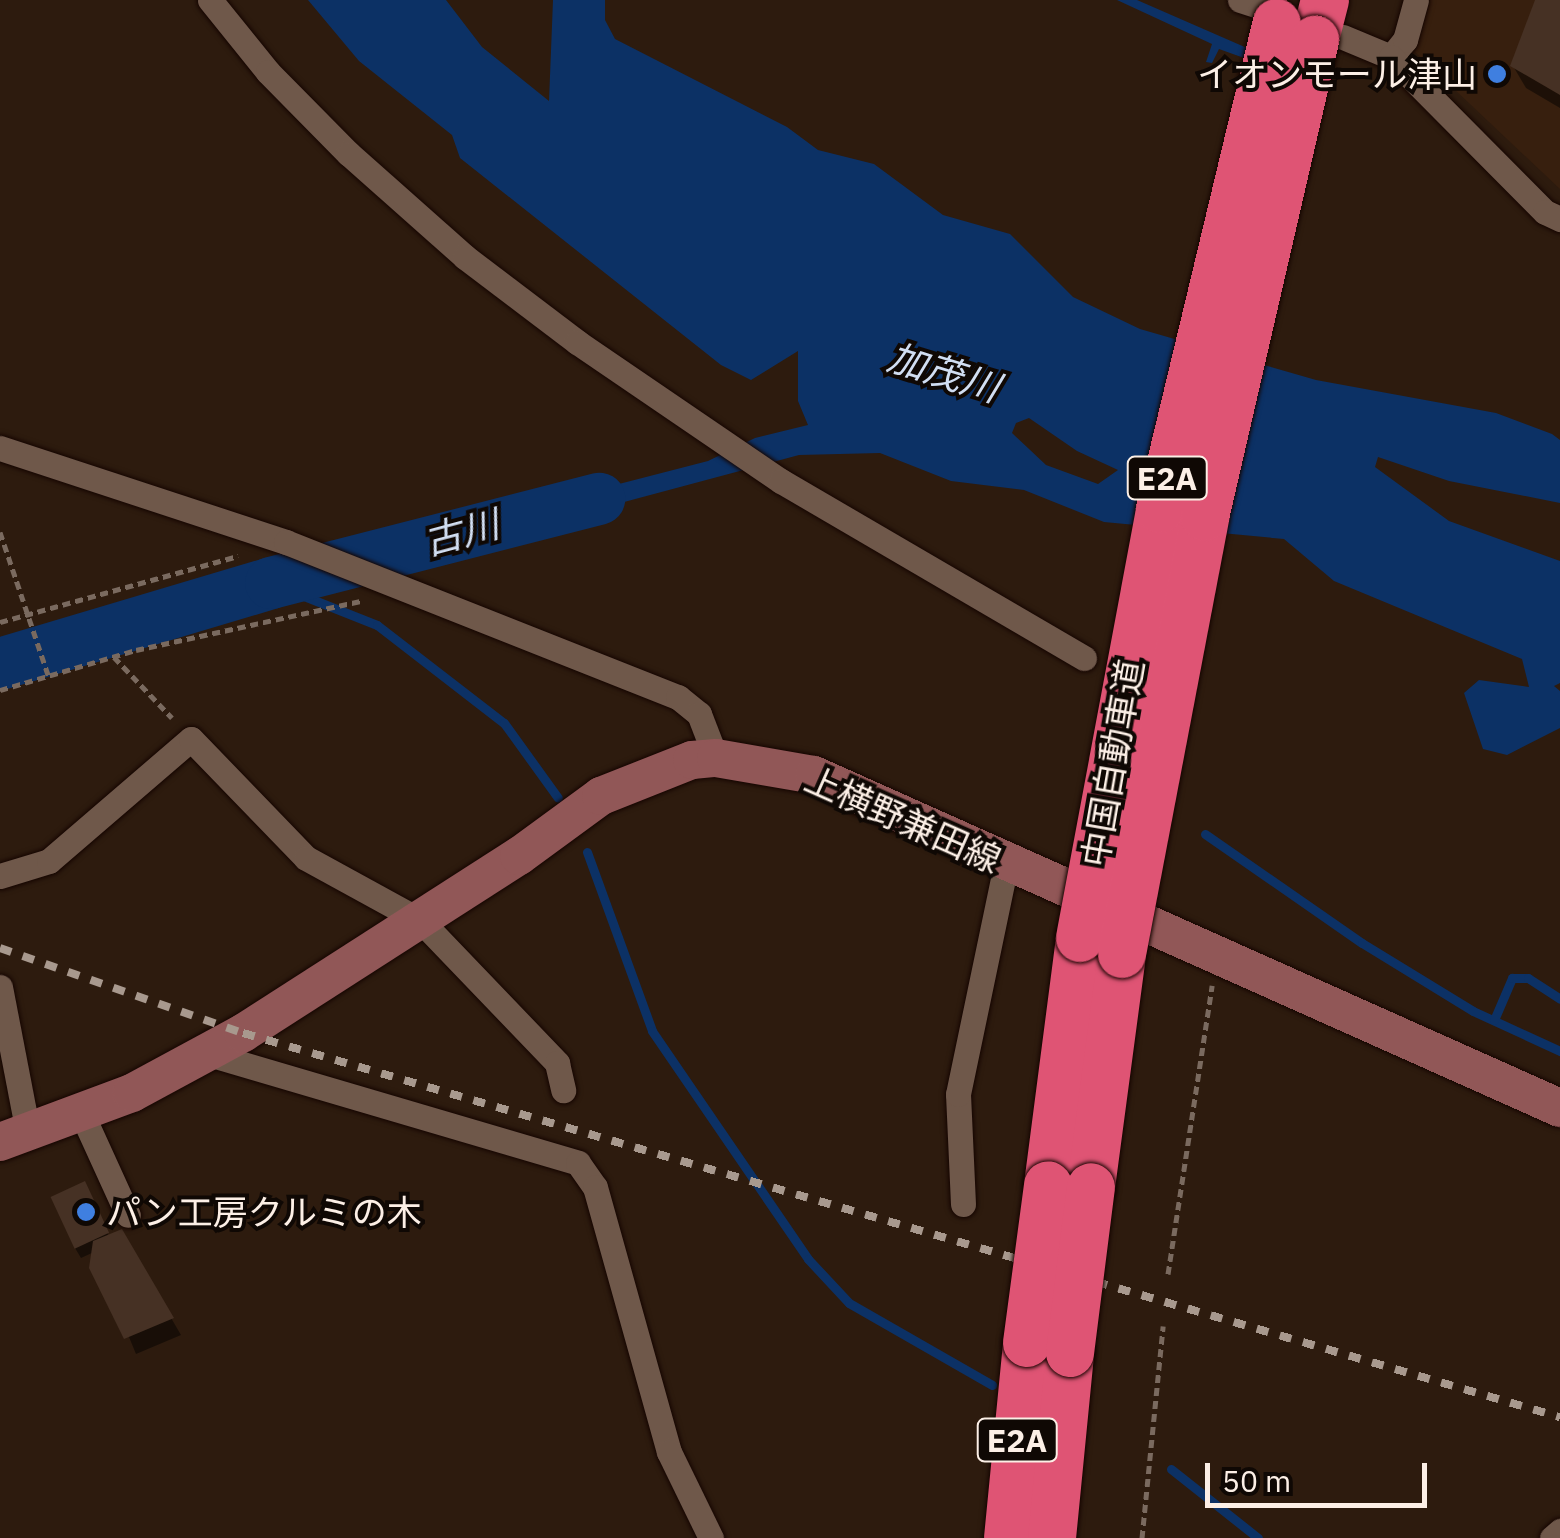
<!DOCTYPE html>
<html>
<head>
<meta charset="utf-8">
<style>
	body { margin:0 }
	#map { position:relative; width:1560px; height:1538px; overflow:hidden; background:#2d1b0e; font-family:"IBM Plex Sans","Noto Sans JP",sans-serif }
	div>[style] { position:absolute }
	.built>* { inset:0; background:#371f0e }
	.water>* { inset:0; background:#0c3165 }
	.shadow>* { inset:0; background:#0007 }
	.stream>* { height:9px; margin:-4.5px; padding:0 4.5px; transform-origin:4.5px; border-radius:4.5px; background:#0c3165 }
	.river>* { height:52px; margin:-26px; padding:0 26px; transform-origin:26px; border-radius:26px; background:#0c3165 }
	.building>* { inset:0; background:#463124; transform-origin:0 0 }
	.path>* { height:5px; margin-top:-2.5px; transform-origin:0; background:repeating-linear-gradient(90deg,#7a6a5f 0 8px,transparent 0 13px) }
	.roads { filter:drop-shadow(0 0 2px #150500) drop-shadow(0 0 2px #150500) }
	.street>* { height:25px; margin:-12.5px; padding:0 12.5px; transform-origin:12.5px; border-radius:12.5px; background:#6f584a }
	.secondary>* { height:38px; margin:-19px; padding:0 19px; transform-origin:19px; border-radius:19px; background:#915757 }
	.highway>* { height:48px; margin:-24px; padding:0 24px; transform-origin:24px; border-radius:24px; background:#df5474 }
	.rail>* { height:8px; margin-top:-4px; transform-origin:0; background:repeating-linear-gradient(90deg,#a8998e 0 12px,transparent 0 24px) }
	.bridges { filter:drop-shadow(0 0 2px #150500) drop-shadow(0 0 2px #150500) }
	.highway-bridge>* { height:48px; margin:-24px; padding:0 24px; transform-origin:24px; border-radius:24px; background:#df5474 }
	.dots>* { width:28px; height:28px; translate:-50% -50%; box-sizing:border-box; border:5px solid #0f0804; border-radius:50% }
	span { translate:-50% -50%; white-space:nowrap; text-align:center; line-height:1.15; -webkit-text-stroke:8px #0f0804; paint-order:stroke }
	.shield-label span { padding:2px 8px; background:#0f0804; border:2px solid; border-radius:8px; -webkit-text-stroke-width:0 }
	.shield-label { font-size:32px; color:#fcefe6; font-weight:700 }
	.poi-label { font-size:35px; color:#fcefe6 }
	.right { translate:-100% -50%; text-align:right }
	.left { translate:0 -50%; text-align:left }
	.street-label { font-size:35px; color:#fcefe6 }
	.water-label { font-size:38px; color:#d1def2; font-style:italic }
	.scale { position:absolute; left:1205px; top:1463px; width:222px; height:45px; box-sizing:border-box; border:5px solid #fcefe6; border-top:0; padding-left:12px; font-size:30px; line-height:35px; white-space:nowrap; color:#fcefe6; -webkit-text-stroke:8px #0f0804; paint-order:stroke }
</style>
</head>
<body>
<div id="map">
	<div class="built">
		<i style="clip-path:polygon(1430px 0,1560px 0,1560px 189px,1415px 52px)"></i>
	</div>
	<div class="water">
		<i style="clip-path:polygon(evenodd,308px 0,446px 0,482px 47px,549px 101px,553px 0,605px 0,605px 20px,615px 39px,787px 127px,818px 150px,874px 164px,943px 215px,1010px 234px,1073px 297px,1140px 329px,1316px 380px,1496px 413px,1552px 434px,1560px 440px,1560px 503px,1449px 481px,1378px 457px,1375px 467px,1449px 521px,1560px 561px,1560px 683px,1554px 686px,1560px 691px,1560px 728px,1507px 755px,1483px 749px,1464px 693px,1479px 680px,1529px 687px,1522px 659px,1334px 581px,1284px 539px,1104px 522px,1024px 490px,951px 481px,880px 453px,799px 455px,531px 527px,526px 508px,708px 461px,755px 438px,808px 425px,798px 401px,798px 351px,751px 380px,721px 365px,460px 158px,452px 135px,359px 61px,308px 0,1029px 418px,1077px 451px,1118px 470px,1098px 484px,1046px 465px,1012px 433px,1016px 423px,1029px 418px)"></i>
		<i style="clip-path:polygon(1117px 0,1137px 0,1247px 48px,1244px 58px,1219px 49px,1212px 63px,1206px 62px,1212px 44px)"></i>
	</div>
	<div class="shadow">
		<i style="clip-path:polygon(1538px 0,1560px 0,1560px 108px,1526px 88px,1513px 66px)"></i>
		<i style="clip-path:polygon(90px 1194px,109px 1237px,121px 1232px,181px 1335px,136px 1354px,94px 1252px,81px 1258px,75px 1248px)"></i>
	</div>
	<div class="stream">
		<i style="left:271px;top:583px;width:114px;rotate:21.6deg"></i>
		<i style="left:377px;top:625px;width:160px;rotate:37.7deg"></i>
		<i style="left:504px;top:723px;width:92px;rotate:54.2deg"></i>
		<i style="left:1205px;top:834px;width:191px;rotate:34.8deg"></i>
		<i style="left:1362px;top:943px;width:130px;rotate:31.5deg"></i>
		<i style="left:1473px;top:1011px;width:96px;rotate:24.7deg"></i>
		<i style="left:587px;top:852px;width:190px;rotate:70deg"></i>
		<i style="left:652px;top:1031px;width:276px;rotate:55.6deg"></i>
		<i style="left:808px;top:1259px;width:60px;rotate:47deg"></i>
		<i style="left:849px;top:1303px;width:165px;rotate:29.8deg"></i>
		<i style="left:1494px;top:1020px;width:46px;rotate:-66.8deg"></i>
		<i style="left:1512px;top:978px;width:16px"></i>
		<i style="left:1528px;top:978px;width:38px;rotate:33deg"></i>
		<i style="left:1171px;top:1469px;width:111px;rotate:38.4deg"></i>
	</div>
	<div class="river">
		<i style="left:0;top:664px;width:283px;rotate:-16.6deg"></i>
		<i style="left:271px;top:583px;width:339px;rotate:-14.4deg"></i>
	</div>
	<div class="building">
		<i style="clip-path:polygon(1535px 0,1560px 0,1560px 95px,1510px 66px)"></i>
		<i style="left:85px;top:1181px;width:57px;height:38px;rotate:65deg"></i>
		<i style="clip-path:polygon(122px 1229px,174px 1318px,124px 1339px,89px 1268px,93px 1241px)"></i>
	</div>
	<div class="path">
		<i style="left:0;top:532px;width:151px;rotate:71.4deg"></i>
		<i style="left:0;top:622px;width:247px;rotate:-15.5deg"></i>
		<i style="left:114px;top:657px;width:84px;rotate:46.4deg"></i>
		<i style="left:0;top:690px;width:142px;rotate:-16.4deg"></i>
		<i style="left:136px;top:650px;width:230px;rotate:-12.3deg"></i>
		<i style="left:1168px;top:1274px;width:292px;rotate:-81.3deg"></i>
		<i style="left:1142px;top:1538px;width:213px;rotate:-84.3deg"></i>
	</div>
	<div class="roads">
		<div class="street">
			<i style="left:210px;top:0;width:92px;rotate:51.1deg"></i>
			<i style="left:268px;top:72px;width:115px;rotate:45.4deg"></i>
			<i style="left:349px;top:154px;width:155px;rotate:41.6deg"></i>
			<i style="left:465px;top:257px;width:141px;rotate:37.2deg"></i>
			<i style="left:577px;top:342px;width:247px;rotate:34.3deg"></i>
			<i style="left:781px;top:481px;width:351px;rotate:30.3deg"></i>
			<i style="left:1240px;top:0;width:19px;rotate:18deg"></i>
			<i style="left:1343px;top:37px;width:52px;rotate:22.6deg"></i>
			<i style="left:1391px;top:57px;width:22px;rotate:-51deg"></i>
			<i style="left:1405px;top:40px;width:41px;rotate:-74.6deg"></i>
			<i style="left:1391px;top:57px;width:218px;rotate:45.2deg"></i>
			<i style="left:1545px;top:212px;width:17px;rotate:25deg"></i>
			<i style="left:0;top:448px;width:301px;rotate:18.2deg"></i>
			<i style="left:286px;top:542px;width:422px;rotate:21.6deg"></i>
			<i style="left:678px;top:697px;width:27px;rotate:39deg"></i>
			<i style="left:699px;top:714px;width:47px;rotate:68.9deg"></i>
			<i style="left:0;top:876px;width:51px;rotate:-17deg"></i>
			<i style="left:49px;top:861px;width:187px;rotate:-40.7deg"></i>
			<i style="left:191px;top:739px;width:165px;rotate:46deg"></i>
			<i style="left:306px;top:858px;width:131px;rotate:28.7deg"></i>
			<i style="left:421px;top:921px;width:197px;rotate:46.2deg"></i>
			<i style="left:557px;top:1063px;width:28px;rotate:77deg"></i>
			<i style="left:0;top:987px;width:148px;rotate:79.1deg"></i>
			<i style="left:202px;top:1052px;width:392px;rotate:16.4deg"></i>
			<i style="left:578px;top:1163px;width:29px;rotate:55deg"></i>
			<i style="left:595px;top:1187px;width:275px;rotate:74.4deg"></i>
			<i style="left:669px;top:1452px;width:96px;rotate:64deg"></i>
			<i style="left:81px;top:1112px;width:113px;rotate:65.5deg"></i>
			<i style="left:963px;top:1204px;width:110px;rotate:-92.6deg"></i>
			<i style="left:958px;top:1094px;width:235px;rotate:-78.2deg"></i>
			<i style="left:1552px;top:1538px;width:11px;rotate:-41deg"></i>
		</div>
		<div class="secondary">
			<i style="left:0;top:1142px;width:141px;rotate:-20.4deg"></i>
			<i style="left:132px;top:1093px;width:126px;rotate:-28.4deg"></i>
			<i style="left:243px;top:1033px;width:328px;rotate:-32.7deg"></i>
			<i style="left:519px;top:856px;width:102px;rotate:-36.2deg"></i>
			<i style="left:601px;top:796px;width:98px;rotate:-21.6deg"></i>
			<i style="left:692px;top:760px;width:24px;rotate:-5deg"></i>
			<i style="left:716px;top:758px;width:99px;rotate:9.8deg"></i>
			<i style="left:814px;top:775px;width:817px;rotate:24.06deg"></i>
		</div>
		<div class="highway">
			<i style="left:1315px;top:39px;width:40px;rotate:-75.6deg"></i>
			<i style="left:1048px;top:1185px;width:249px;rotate:-82.6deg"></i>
			<i style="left:1091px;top:1187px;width:235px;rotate:-82.4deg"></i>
			<i style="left:1008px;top:1538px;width:196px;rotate:-84.4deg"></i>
			<i style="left:1052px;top:1538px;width:186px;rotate:-84.4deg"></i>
		</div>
	</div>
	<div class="rail">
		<i style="left:0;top:948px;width:257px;rotate:19.3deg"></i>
		<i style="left:243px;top:1033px;width:1372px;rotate:16.26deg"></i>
	</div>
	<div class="bridges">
		<div class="highway-bridge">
			<i style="left:1080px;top:938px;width:436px;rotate:-79.4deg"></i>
			<i style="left:1160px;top:509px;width:500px;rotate:-76.5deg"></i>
			<i style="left:1122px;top:954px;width:445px;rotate:-79.2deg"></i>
			<i style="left:1205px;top:517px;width:490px;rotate:-77deg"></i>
			<i style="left:1027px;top:1343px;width:159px;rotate:-82.4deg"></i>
			<i style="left:1070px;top:1353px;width:167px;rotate:-82.8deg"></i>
		</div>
	</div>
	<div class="dots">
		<i style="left:1497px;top:74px;background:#3f7fe0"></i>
		<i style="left:86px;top:1212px;background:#3f7fe0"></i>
	</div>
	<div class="shield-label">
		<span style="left:1167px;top:478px">E2A</span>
		<span style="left:1017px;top:1440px">E2A</span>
	</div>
	<div class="poi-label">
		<span class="right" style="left:1477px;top:74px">イオンモール津山</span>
		<span class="left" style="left:106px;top:1212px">パン工房クルミの木</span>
	</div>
	<div class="street-label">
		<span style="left:1112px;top:763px;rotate:-80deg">中国自動車道</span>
		<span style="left:903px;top:819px;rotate:24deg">上横野兼田線</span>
	</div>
	<div class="water-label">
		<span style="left:944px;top:372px;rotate:17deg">加茂川</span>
		<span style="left:461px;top:532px;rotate:-15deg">古川</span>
	</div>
	<div class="scale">50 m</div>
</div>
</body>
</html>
